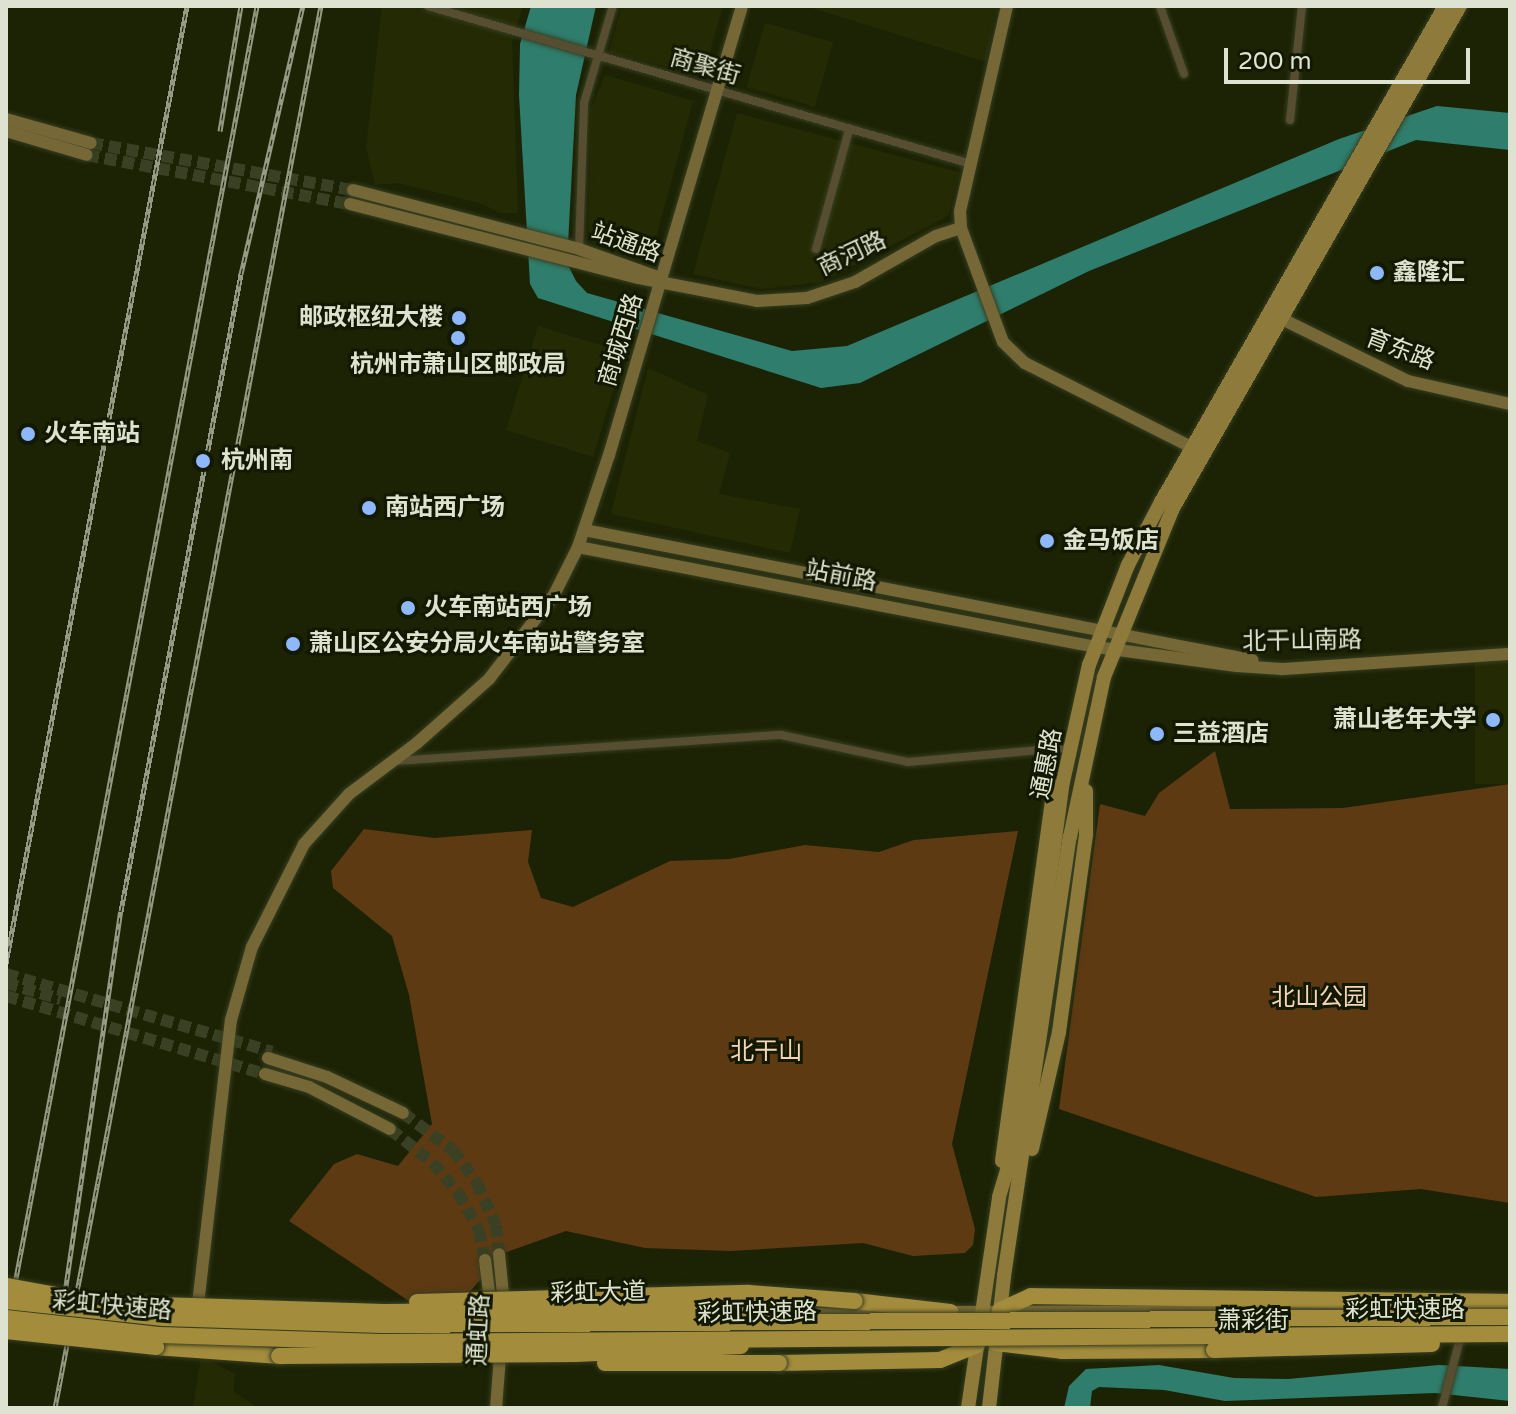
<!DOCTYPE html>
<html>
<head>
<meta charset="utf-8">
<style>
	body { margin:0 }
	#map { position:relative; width:1516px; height:1414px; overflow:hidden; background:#1c2304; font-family:"Varela Round","Noto Sans SC",sans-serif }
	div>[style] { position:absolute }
	.built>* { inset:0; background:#242b04; transform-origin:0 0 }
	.green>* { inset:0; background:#5e3a13 }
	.water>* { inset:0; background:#2f7d6c }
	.secondary-tunnel>* { height:12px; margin-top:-6px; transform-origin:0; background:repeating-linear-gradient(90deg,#394023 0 12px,transparent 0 18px) }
	.roads { filter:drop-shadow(0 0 2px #373e21) drop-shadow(0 0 2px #373e21) }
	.street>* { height:8px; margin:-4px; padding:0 4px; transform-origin:4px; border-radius:4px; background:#574d30 }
	.secondary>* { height:12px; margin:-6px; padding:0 6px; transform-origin:6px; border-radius:6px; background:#766736 }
	.primary>* { height:14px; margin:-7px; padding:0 7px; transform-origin:7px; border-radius:7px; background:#8e7a3a }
	.highway>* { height:16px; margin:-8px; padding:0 8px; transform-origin:8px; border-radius:8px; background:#a48c3d }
	.rail>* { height:5px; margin-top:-2.5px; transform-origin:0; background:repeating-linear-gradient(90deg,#131900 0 6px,#949a83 0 12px); box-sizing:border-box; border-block:2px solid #949a83 }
	.bridges { filter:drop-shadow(0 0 2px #373e21) drop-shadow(0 0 2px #373e21) }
	.highway-bridge>* { height:16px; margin:-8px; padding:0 8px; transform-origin:8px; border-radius:8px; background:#a48c3d }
	.dots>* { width:22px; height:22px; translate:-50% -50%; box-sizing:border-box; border:4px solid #131900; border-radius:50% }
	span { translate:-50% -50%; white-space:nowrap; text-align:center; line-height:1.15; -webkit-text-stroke:6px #131900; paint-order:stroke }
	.street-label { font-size:24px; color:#dee3d1 }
	.poi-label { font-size:24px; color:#dee3d1; font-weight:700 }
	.left { translate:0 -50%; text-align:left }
	.right { translate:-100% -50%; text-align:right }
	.park-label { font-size:24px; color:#f5d5b7 }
	.frame { position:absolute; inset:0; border:8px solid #dee3d1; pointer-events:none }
	.scale { position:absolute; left:1224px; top:48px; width:246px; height:36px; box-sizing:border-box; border:4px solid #dee3d1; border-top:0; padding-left:10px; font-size:24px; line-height:28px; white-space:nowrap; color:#dee3d1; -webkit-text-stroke:6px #131900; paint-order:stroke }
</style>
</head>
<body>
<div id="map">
	<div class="built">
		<i style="clip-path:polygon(382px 6px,523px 6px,512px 43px,518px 213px,500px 213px,483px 204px,398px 183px,375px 185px,366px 147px)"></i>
		<i style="clip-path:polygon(622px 6px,723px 6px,703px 76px,609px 52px)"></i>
		<i style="clip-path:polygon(806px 6px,997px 6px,986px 62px)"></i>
		<i style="left:765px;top:23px;width:71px;height:67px;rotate:16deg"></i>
		<i style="clip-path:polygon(605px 75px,693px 101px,651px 256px,588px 240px,591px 109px)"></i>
		<i style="clip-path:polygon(737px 113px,959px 172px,948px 216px,822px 282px,761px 289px,693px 274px)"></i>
		<i style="left:538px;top:326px;width:91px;height:109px;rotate:17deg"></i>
		<i style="clip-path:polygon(648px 368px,708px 395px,697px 441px,730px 453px,719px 494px,800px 509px,790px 553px,611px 514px)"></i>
		<i style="left:1510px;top:655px;width:129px;height:35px;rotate:90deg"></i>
		<i style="clip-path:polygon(201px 1356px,235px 1374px,233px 1391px,258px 1408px,193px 1408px)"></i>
	</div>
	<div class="green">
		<i style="clip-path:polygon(1215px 751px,1230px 809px,1343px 808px,1510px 784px,1510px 1203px,1421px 1189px,1316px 1197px,1059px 1109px,1100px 804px,1145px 816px,1159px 793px)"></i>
		<i style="clip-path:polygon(364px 829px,434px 838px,532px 830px,528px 862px,541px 898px,573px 907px,670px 861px,729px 859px,805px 845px,879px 852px,914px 840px,1018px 831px,952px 1144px,975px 1229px,973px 1245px,965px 1253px,913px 1256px,863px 1243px,731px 1251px,645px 1248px,566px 1231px,504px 1253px,442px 1323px,289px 1221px,334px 1164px,357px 1154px,398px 1166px,432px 1124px,409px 995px,392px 936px,333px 888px,331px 871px)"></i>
	</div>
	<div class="water">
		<i style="clip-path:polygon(531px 6px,596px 6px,576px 95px,567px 263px,576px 281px,587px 293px,792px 351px,847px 346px,1339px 139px,1437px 106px,1510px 113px,1510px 150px,1416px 140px,1089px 271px,860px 383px,821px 388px,538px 298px,530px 284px,519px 95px,520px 44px)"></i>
		<i style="clip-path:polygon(1159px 1365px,1234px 1378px,1288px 1379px,1439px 1365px,1510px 1369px,1510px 1401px,1435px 1393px,1225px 1401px,1164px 1390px,1099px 1387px,1092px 1391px,1090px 1408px,1064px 1408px,1069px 1386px,1086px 1369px)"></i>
	</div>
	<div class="secondary-tunnel">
		<i style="left:91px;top:143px;width:266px;rotate:10.2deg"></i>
		<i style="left:87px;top:155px;width:268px;rotate:10.6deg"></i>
		<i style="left:6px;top:974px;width:277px;rotate:16.3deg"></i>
		<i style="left:6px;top:983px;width:57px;rotate:16.2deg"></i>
		<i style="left:6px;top:996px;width:270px;rotate:16.8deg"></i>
		<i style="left:403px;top:1113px;width:62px;rotate:36.5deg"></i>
		<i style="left:453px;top:1150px;width:41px;rotate:54deg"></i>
		<i style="left:477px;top:1183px;width:46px;rotate:65.7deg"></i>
		<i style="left:496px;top:1225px;width:29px;rotate:84deg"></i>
		<i style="left:390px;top:1129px;width:55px;rotate:38.3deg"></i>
		<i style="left:433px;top:1163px;width:39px;rotate:50deg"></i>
		<i style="left:458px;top:1193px;width:43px;rotate:60.4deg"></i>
		<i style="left:479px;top:1230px;width:31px;rotate:79deg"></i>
	</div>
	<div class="roads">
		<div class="street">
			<i style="left:428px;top:6px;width:566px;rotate:16.22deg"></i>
			<i style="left:1160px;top:6px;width:72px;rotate:70.6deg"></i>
			<i style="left:1290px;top:120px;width:115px;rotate:-84deg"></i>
			<i style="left:579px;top:249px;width:146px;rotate:-88deg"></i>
			<i style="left:584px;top:103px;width:101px;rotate:-73.4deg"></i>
			<i style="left:816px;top:249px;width:123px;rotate:-74.5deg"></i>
			<i style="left:395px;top:761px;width:387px;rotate:-3.9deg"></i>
			<i style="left:781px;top:735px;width:130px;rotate:12deg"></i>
			<i style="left:908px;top:762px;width:154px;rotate:-5.2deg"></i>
			<i style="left:1442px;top:1408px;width:75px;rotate:-75.4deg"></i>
		</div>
		<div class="secondary">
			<i style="left:1007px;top:6px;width:211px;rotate:102.9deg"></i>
			<i style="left:960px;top:212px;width:16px;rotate:86deg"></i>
			<i style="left:961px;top:228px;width:121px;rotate:69.8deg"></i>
			<i style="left:1003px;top:342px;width:30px;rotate:44deg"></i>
			<i style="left:1025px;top:363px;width:197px;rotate:26.8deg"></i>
			<i style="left:6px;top:119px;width:88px;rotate:15.8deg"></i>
			<i style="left:6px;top:131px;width:84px;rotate:16.5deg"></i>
			<i style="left:353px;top:190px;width:234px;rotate:14.6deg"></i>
			<i style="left:579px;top:249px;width:87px;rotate:19.5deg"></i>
			<i style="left:350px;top:204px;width:298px;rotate:14.4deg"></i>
			<i style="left:639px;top:278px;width:120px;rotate:11deg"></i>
			<i style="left:757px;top:301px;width:50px;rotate:-3.4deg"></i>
			<i style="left:807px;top:298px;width:51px;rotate:-18.4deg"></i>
			<i style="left:855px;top:282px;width:93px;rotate:-29.6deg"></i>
			<i style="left:936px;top:236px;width:26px;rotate:-18deg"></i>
			<i style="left:1282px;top:319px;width:140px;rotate:26.2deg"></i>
			<i style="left:1408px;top:381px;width:105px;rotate:12.7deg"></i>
			<i style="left:584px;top:530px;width:681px;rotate:11.01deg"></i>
			<i style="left:578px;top:547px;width:528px;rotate:10.93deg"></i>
			<i style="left:1096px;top:647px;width:142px;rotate:7.7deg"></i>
			<i style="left:1237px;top:666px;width:45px;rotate:3.8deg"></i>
			<i style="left:1282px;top:669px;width:228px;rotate:-3.8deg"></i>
			<i style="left:268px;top:1058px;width:62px;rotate:17.9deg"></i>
			<i style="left:327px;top:1077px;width:84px;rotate:25.3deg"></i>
			<i style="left:265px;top:1074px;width:46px;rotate:16.5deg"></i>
			<i style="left:309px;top:1087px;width:91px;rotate:27.4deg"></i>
			<i style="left:485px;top:1260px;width:49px;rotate:83deg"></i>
			<i style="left:941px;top:1312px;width:478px;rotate:-0.2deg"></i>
			<i style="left:197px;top:1313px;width:295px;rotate:-83.4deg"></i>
			<i style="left:231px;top:1020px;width:76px;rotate:-74deg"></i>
			<i style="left:252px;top:947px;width:115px;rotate:-63.2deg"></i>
			<i style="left:304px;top:844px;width:67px;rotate:-48deg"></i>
			<i style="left:349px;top:794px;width:85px;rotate:-36.9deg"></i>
			<i style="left:417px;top:743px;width:96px;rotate:-41.6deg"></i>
			<i style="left:489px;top:679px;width:106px;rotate:-52.3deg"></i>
			<i style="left:554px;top:595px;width:54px;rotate:-63.4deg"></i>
			<i style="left:578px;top:547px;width:97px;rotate:-71.4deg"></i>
			<i style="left:609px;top:455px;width:468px;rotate:-73.5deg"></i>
			<i style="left:797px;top:1314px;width:102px;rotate:-1.1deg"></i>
			<i style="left:496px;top:1408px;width:104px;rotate:-85.6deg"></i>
			<i style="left:504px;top:1304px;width:50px;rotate:-95.7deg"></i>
		</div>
		<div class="primary">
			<i style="left:1032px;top:1149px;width:120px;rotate:-77deg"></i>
			<i style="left:1059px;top:1032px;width:200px;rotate:-82.2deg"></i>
			<i style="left:1086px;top:834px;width:43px;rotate:-90deg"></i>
			<i style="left:1002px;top:1161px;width:379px;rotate:-82.1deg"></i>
			<i style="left:968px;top:1408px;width:213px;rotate:-81.6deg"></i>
			<i style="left:999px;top:1197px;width:46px;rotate:-73.5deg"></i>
			<i style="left:1012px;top:1153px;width:374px;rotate:-82.2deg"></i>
			<i style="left:1063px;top:782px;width:120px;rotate:-77.5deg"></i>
			<i style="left:1089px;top:665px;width:107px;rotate:-68.7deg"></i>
			<i style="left:1128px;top:565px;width:71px;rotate:-62.4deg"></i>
			<i style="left:1161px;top:502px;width:572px;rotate:-60.21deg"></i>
			<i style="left:989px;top:1408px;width:133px;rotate:-83.5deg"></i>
			<i style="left:1004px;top:1276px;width:444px;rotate:-81.5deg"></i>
			<i style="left:1070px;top:837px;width:164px;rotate:-78deg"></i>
			<i style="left:1104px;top:677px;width:180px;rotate:-67.8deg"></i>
			<i style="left:1172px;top:510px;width:580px;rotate:-60.26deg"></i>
		</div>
		<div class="highway">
			<i style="left:855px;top:1301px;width:96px;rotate:6.6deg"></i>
			<i style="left:1000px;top:1310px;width:34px;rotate:-24deg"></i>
			<i style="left:1031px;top:1296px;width:479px;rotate:0.7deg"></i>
			<i style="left:996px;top:1343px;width:66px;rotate:6.9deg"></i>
			<i style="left:1062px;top:1351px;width:152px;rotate:-0.4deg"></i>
			<i style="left:156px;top:1347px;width:123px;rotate:4.2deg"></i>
			<i style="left:779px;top:1363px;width:161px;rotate:-1.1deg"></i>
			<i style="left:940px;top:1360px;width:40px;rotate:-22deg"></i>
		</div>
	</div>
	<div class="rail">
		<i style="left:220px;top:131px;width:127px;rotate:-80.5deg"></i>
		<i style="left:6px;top:963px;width:974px;rotate:-79.29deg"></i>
		<i style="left:60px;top:1327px;width:420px;rotate:-81.7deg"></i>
		<i style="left:121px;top:911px;width:648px;rotate:-79.33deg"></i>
		<i style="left:241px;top:274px;width:275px;rotate:-77deg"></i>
		<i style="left:6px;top:1331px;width:1349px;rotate:-79.27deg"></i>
		<i style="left:55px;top:1408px;width:1427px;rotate:-79.26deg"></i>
	</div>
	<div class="bridges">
		<div class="highway-bridge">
			<i style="left:6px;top:1286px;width:63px;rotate:10.1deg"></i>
			<i style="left:6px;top:1301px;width:158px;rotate:6.2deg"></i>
			<i style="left:163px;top:1318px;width:219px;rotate:1.8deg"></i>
			<i style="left:382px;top:1325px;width:1128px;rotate:-0.41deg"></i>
			<i style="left:417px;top:1302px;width:332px;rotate:-1.6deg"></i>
			<i style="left:749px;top:1293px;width:106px;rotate:4.3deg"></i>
			<i style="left:127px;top:1304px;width:257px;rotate:1.8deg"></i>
			<i style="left:384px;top:1312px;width:377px;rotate:-0.6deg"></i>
			<i style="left:761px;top:1308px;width:43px;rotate:9.5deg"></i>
			<i style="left:6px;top:1318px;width:154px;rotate:6.3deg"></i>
			<i style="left:159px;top:1335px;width:222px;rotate:1.8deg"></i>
			<i style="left:381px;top:1342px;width:1129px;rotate:-0.41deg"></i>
			<i style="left:6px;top:1331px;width:151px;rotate:6.1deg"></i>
			<i style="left:1214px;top:1350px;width:218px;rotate:-1.6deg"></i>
			<i style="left:279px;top:1356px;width:297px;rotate:-0.4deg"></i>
			<i style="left:576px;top:1354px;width:165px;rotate:-2.8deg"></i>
			<i style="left:605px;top:1363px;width:174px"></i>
		</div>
	</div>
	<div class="dots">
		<i style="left:1377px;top:273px;background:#8db9fc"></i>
		<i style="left:459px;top:318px;background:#8db9fc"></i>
		<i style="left:458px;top:338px;background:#8db9fc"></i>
		<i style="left:28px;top:434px;background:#8db9fc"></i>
		<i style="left:203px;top:461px;background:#8db9fc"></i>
		<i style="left:369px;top:508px;background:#8db9fc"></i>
		<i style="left:1047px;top:541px;background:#8db9fc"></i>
		<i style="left:408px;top:608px;background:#8db9fc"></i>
		<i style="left:293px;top:644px;background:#8db9fc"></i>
		<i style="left:1493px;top:720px;background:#8db9fc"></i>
		<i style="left:1157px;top:734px;background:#8db9fc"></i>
	</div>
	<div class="street-label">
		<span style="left:705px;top:67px;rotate:16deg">商聚街</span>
		<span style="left:626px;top:243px;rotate:20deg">站通路</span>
		<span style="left:852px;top:254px;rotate:-25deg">商河路</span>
		<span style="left:621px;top:340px;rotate:-73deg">商城西路</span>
		<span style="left:1400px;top:350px;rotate:21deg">育东路</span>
		<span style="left:841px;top:576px;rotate:11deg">站前路</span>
		<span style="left:1302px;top:641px;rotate:-1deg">北干山南路</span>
		<span style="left:1047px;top:764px;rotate:-79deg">通惠路</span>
		<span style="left:598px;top:1293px;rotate:-1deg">彩虹大道</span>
		<span style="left:112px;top:1306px;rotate:5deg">彩虹快速路</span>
		<span style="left:1405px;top:1310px">彩虹快速路</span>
		<span style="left:757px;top:1313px;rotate:-1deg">彩虹快速路</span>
		<span style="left:1253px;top:1321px">萧彩街</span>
		<span style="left:479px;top:1330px;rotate:-87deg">通虹路</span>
	</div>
	<div class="poi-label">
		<span class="left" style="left:1393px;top:273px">鑫隆汇</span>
		<span class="right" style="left:443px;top:318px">邮政枢纽大楼</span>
		<span style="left:458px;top:365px">杭州市萧山区邮政局</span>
		<span class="left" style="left:44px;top:434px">火车南站</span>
		<span class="left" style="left:221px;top:461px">杭州南</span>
		<span class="left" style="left:385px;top:508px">南站西广场</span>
		<span class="left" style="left:1063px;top:541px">金马饭店</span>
		<span class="left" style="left:424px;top:608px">火车南站西广场</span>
		<span class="left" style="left:309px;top:644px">萧山区公安分局火车南站警务室</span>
		<span class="right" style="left:1477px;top:720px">萧山老年大学</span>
		<span class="left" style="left:1173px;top:734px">三益酒店</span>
	</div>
	<div class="park-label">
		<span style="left:1319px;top:998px">北山公园</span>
		<span style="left:766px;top:1052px">北干山</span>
	</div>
	<div class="frame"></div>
	<div class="scale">200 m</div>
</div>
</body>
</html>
